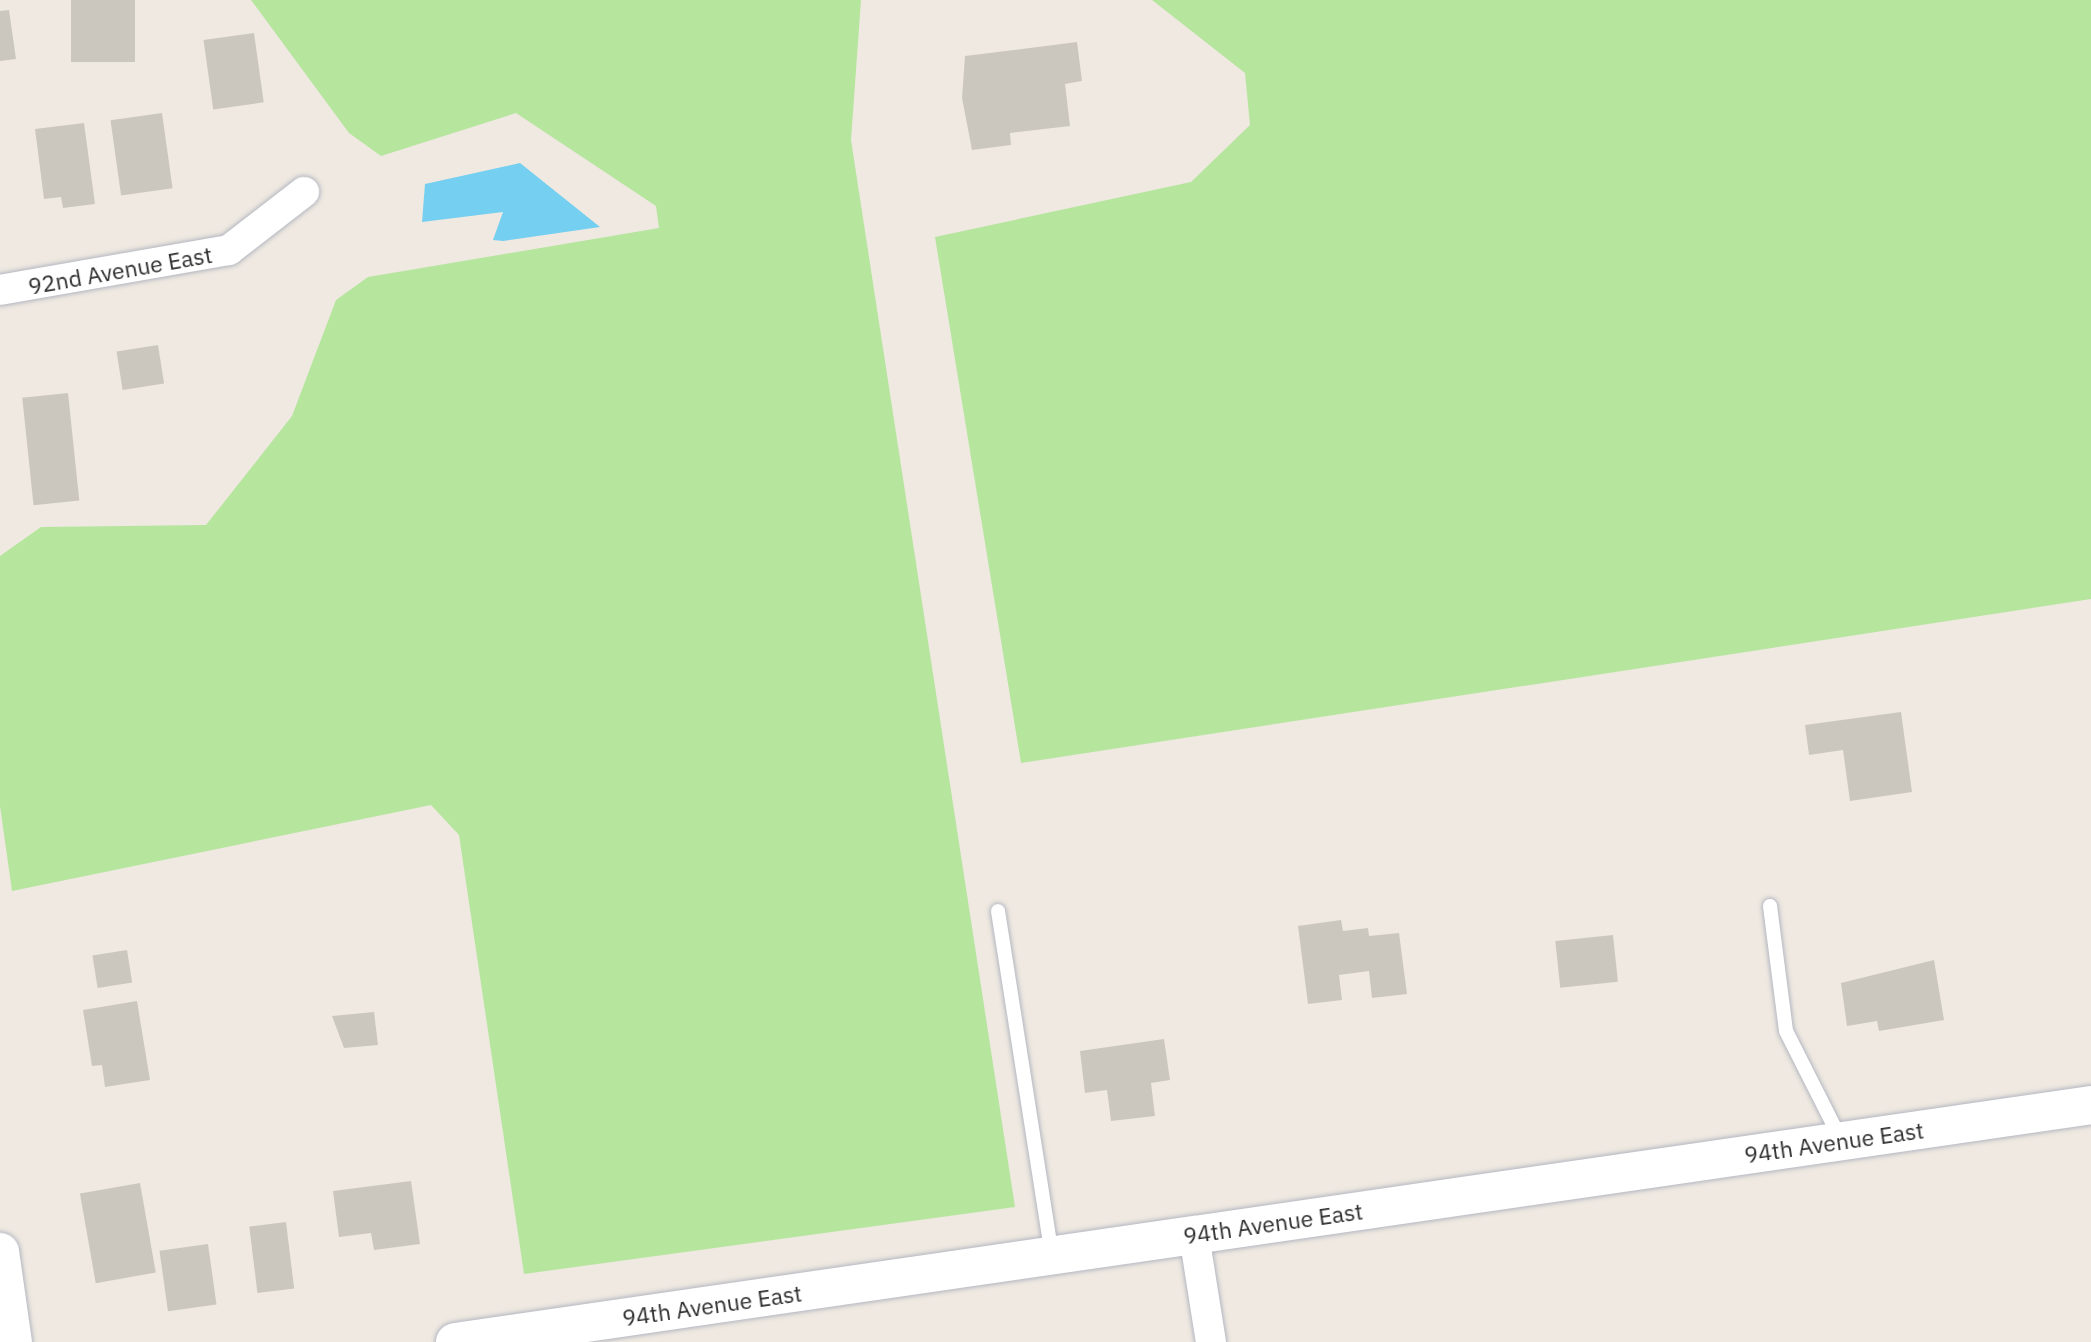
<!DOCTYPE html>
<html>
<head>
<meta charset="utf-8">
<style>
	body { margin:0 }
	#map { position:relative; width:2091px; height:1342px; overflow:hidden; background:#efe9e1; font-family:"IBM Plex Sans",sans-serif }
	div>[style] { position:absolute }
	.green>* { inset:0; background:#b6e59e }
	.water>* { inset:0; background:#75cff0 }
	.building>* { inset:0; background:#cbc7bf; transform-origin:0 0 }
	.roads { filter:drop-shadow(0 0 2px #b4b7c1) drop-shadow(0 0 2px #b4b7c1) }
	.service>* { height:14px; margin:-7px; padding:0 7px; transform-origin:7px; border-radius:7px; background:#fff }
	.minor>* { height:30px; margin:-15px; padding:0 15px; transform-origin:15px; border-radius:15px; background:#fff }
	.tertiary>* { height:37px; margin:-18.5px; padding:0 18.5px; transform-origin:18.5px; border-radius:18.5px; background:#fff }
	.secondary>* { height:38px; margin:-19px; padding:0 19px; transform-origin:19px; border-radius:19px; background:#fff }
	span { translate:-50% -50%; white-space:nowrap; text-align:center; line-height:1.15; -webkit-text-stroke:7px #fff; paint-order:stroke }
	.street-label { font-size:23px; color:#2e2e2e }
</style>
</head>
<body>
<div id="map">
	<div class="green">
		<i style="clip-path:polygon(251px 0,861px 0,851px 140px,1015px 1207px,524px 1274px,459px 835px,431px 805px,12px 891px,0 806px,0 556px,41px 527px,206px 525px,292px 416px,336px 300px,368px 277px,659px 228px,656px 206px,516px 113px,381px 156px,349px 133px)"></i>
		<i style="clip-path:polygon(1152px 0,2091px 0,2091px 599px,1021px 763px,935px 237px,1191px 182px,1250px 125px,1245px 73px)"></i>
	</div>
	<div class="water">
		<i style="clip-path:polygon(520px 163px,600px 227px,503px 241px,493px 240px,503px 212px,422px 222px,425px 184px)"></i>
	</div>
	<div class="building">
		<i style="left:71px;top:0;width:64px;height:62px"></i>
		<i style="clip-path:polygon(9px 10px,16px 59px,0 61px,0 11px)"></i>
		<i style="left:254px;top:33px;width:70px;height:51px;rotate:82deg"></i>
		<i style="clip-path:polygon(1077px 42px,1082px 81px,1065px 84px,1070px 126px,1010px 133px,1011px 145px,972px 150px,962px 98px,965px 56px)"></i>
		<i style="left:162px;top:113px;width:76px;height:52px;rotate:82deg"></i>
		<i style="clip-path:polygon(84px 123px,95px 204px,63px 208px,61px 197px,44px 199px,35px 129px)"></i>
		<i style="left:158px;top:345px;width:39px;height:42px;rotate:81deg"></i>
		<i style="left:68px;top:393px;width:108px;height:46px;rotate:84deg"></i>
		<i style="clip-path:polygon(1901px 712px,1912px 792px,1850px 801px,1843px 750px,1809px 755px,1805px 725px)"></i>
		<i style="clip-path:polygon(1341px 920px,1343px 931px,1368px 928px,1369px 936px,1399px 933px,1407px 994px,1372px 998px,1369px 971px,1339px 975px,1342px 1000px,1308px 1004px,1298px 926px)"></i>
		<i style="left:1613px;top:935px;width:47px;height:58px;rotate:84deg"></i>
		<i style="left:127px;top:950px;width:33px;height:35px;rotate:81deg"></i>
		<i style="clip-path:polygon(1934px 960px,1944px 1020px,1879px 1031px,1877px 1021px,1847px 1026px,1841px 983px)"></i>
		<i style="clip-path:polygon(137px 1001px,150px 1080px,105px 1087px,102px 1065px,92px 1066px,83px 1010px)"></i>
		<i style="clip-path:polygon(374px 1012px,378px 1045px,344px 1048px,332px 1016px)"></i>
		<i style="clip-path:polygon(1164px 1039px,1170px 1080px,1151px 1083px,1155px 1116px,1111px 1121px,1107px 1090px,1085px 1093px,1080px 1051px)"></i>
		<i style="clip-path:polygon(411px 1181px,420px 1244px,374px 1250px,371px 1233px,339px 1237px,333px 1191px)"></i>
		<i style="left:140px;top:1183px;width:91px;height:61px;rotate:80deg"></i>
		<i style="left:286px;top:1222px;width:67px;height:37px;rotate:83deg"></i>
		<i style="left:208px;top:1244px;width:61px;height:49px;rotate:82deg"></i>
	</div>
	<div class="roads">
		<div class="service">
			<i style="left:1770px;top:906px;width:126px;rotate:82.7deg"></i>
			<i style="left:1786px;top:1031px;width:122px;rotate:63.2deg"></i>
			<i style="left:998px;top:911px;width:348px;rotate:81.1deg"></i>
		</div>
		<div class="minor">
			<i style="left:0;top:290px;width:232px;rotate:-9.9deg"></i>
			<i style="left:229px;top:250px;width:95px;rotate:-37.7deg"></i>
			<i style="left:1194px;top:1235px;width:108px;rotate:81deg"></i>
		</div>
		<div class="tertiary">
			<i style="left:0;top:1251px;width:92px;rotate:81.9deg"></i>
		</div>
		<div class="secondary">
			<i style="left:455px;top:1342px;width:1653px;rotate:-8.24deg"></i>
		</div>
	</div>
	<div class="street-label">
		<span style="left:120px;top:270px;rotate:-10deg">92nd Avenue East</span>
		<span style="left:1834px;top:1142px;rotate:-8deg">94th Avenue East</span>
		<span style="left:1273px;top:1223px;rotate:-8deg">94th Avenue East</span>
		<span style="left:712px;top:1305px;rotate:-8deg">94th Avenue East</span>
	</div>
</div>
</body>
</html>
